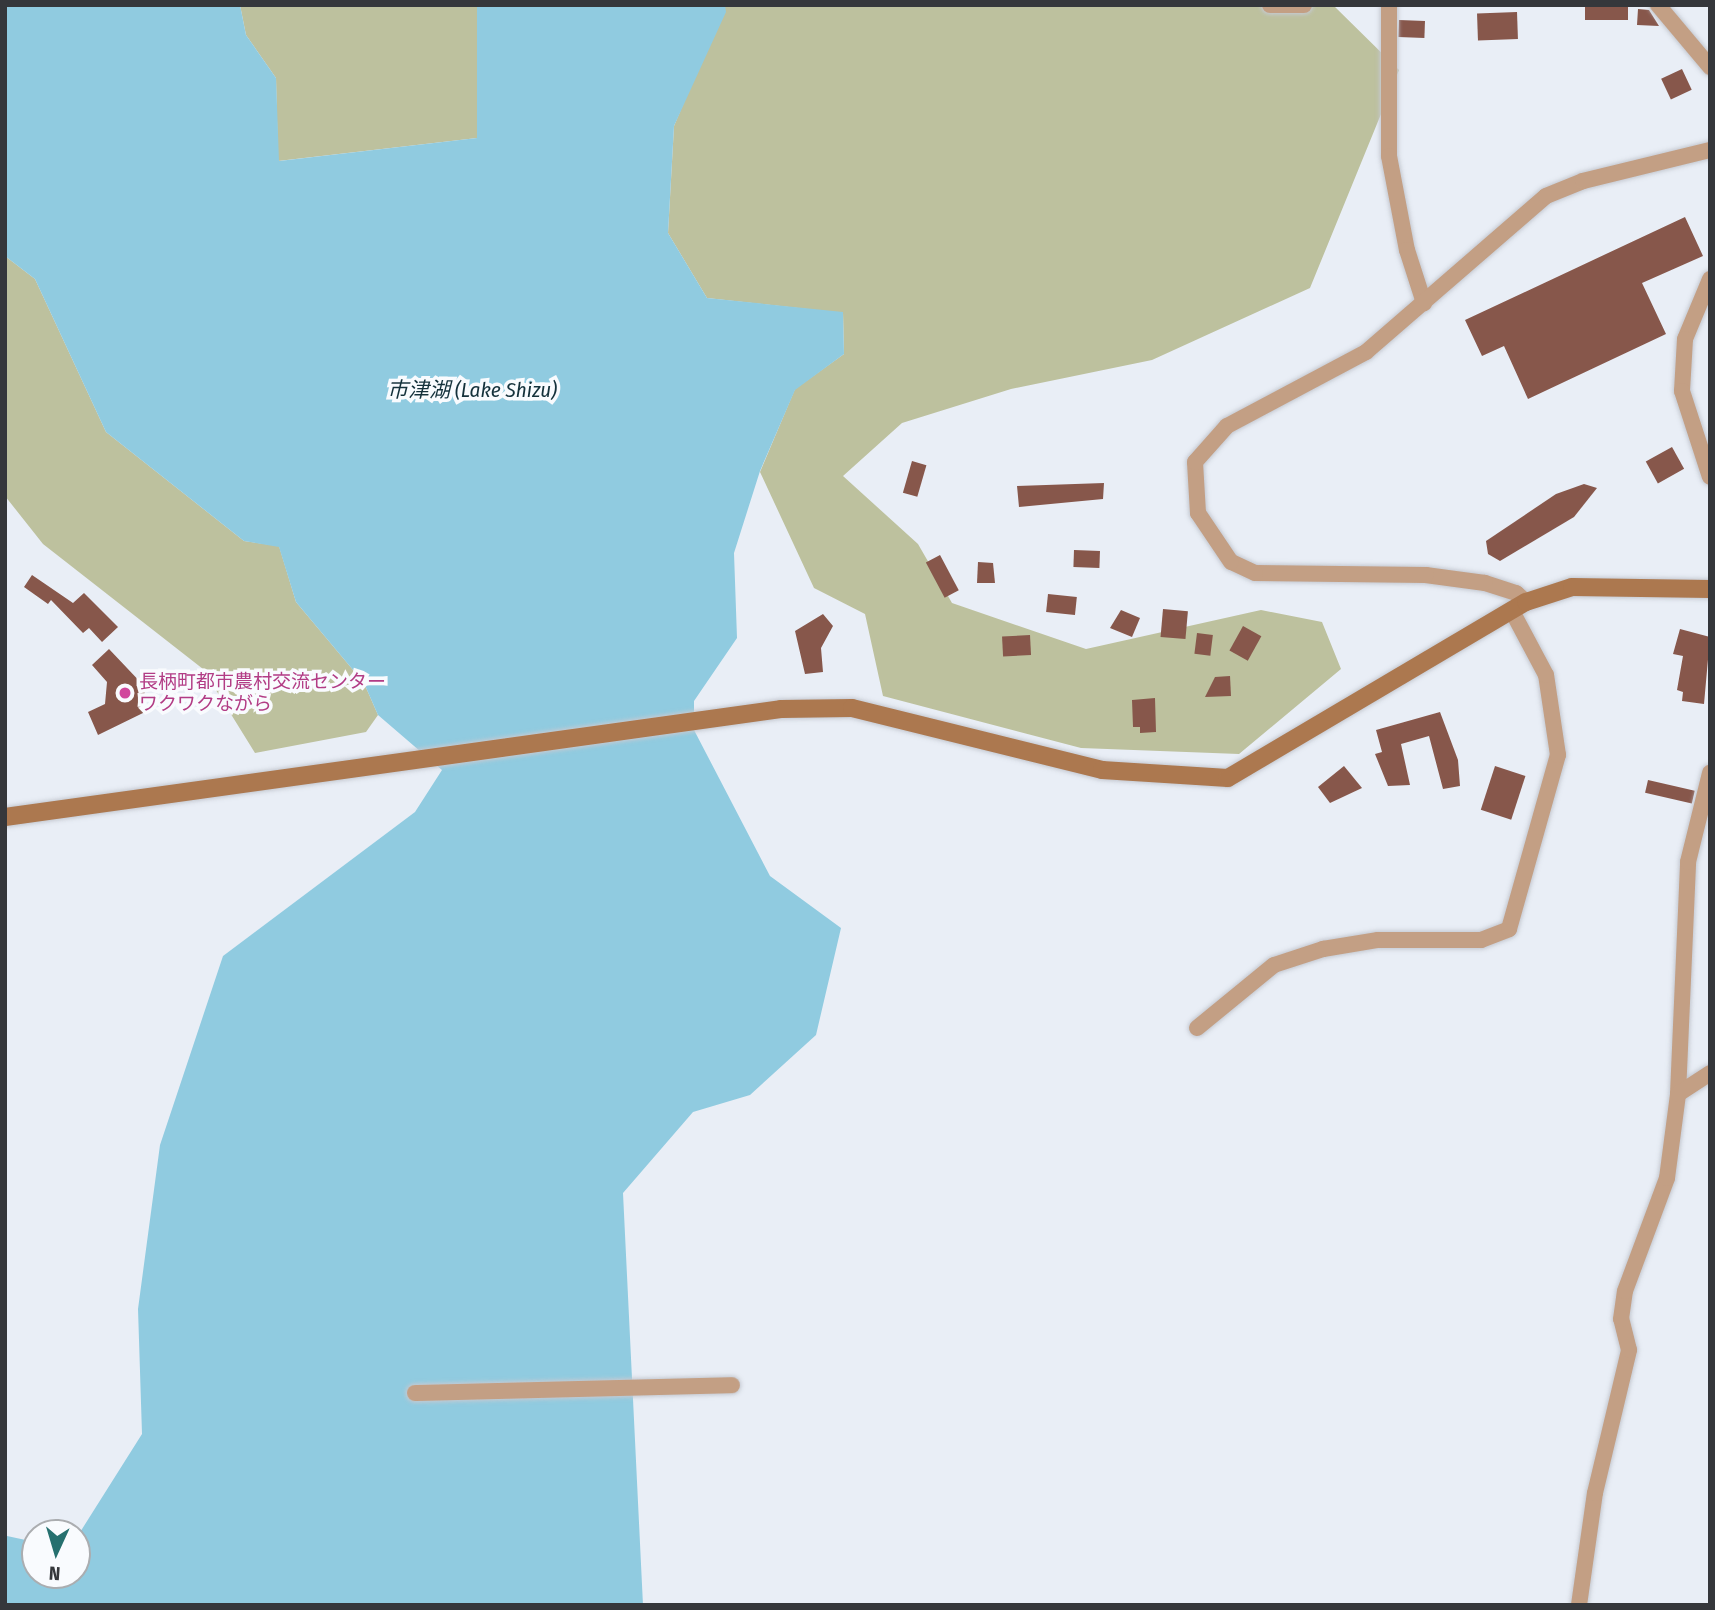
<!DOCTYPE html>
<html>
<head>
<meta charset="utf-8">
<style>
	body { margin:0 }
	#map { position:relative; width:1715px; height:1610px; overflow:hidden; background:#e9eef6; font-family:"Fira Sans Condensed","Noto Sans JP",sans-serif }
	div>[style] { position:absolute }
	.green>* { inset:0; background:#bdc19e }
	.water>* { inset:0; background:#90cbe0 }
	.building>* { inset:0; background:#87574b; transform-origin:0 0 }
	.roads { filter:drop-shadow(0 0 2px #c5c9d1) drop-shadow(0 0 2px #c5c9d1) }
	.street>* { height:16px; margin:-8px; padding:0 8px; transform-origin:8px; border-radius:8px; background:#c39f84 }
	.secondary>* { height:18px; margin:-9px; padding:0 9px; transform-origin:9px; border-radius:9px; background:#ac784f }
	.dots>* { width:19px; height:19px; translate:-50% -50%; box-sizing:border-box; border:4px solid #f9fbfe; border-radius:50% }
	span { translate:-50% -50%; white-space:nowrap; text-align:center; line-height:1.15; -webkit-text-stroke:7px #f9fbfe; paint-order:stroke }
	.hotel-label { font-size:19px; color:#b23c85 }
	.left { translate:0 -50%; text-align:left }
	.water-label { font-size:21px; color:#14313b; font-style:italic }
	.frame { position:absolute; inset:0; border:7px solid #35373b; pointer-events:none }
	.north { position:absolute; left:21px; top:1519px; width:70px; height:70px; box-sizing:border-box; background:#f9fbfe; border:2px solid #abadb0; border-radius:50%; rotate:184deg; font-size:19px; font-weight:700; line-height:28px; text-align:center; color:#35373b }
	.north::after { content:''; display:block; margin:auto; width:24px; height:32px; background:#26706f; clip-path:polygon(50% 0,100% 100%,50% 72%,0 100%) }
</style>
</head>
<body>
<div id="map">
	<div class="green">
		<i style="clip-path:polygon(240px 5px,477px 5px,477px 138px,278px 161px,276px 78px,246px 35px)"></i>
		<i style="clip-path:polygon(725px 5px,1333px 5px,1399px 70px,1310px 288px,1152px 360px,1011px 389px,902px 423px,843px 476px,918px 544px,952px 603px,1086px 649px,1261px 610px,1322px 622px,1341px 669px,1239px 754px,1081px 748px,883px 696px,865px 614px,814px 588px,760px 472px,795px 389px,844px 354px,843px 313px,707px 298px,668px 233px,674px 126px)"></i>
		<i style="clip-path:polygon(5px 256px,35px 279px,106px 432px,244px 541px,279px 546px,296px 602px,364px 683px,378px 715px,366px 732px,255px 753px,203px 669px,43px 544px,5px 496px)"></i>
	</div>
	<div class="water">
		<i style="clip-path:polygon(5px 5px,240px 5px,246px 35px,276px 78px,279px 161px,477px 138px,477px 5px,725px 5px,726px 12px,674px 126px,668px 233px,707px 298px,843px 312px,844px 354px,795px 390px,760px 471px,734px 553px,737px 638px,694px 701px,694px 730px,770px 876px,841px 928px,816px 1035px,750px 1095px,693px 1112px,623px 1193px,643px 1605px,5px 1605px,7px 1536px,35px 1542px,35px 1575px,77px 1575px,77px 1537px,142px 1434px,138px 1309px,160px 1145px,223px 956px,415px 812px,442px 770px,378px 715px,364px 683px,296px 602px,279px 547px,244px 541px,106px 432px,35px 279px,5px 256px)"></i>
	</div>
	<div class="building">
		<i style="left:1585px;top:5px;width:43px;height:15px"></i>
		<i style="clip-path:polygon(1638px 9px,1649px 10px,1659px 26px,1637px 25px)"></i>
		<i style="left:1517px;top:12px;width:27px;height:40px;rotate:88deg"></i>
		<i style="left:1399px;top:20px;width:26px;height:17px;rotate:2deg"></i>
		<i style="left:1682px;top:69px;width:23px;height:23px;rotate:65deg"></i>
		<i style="clip-path:polygon(1685px 217px,1703px 256px,1642px 283px,1666px 334px,1528px 399px,1504px 346px,1482px 356px,1465px 320px)"></i>
		<i style="left:1672px;top:447px;width:25px;height:30px;rotate:61deg"></i>
		<i style="left:912px;top:461px;width:15px;height:33px;rotate:16deg"></i>
		<i style="clip-path:polygon(1104px 483px,1103px 499px,1019px 507px,1017px 486px)"></i>
		<i style="clip-path:polygon(1584px 484px,1597px 488px,1574px 517px,1500px 561px,1488px 554px,1486px 541px,1556px 494px)"></i>
		<i style="left:1074px;top:550px;width:26px;height:17px;rotate:2deg"></i>
		<i style="left:940px;top:555px;width:40px;height:16px;rotate:62deg"></i>
		<i style="clip-path:polygon(978px 562px,993px 563px,995px 583px,977px 583px)"></i>
		<i style="clip-path:polygon(32px 575px,73px 603px,84px 593px,118px 627px,102px 642px,89px 628px,83px 633px,51px 600px,48px 604px,24px 587px)"></i>
		<i style="left:1048px;top:594px;width:29px;height:18px;rotate:6deg"></i>
		<i style="left:1163px;top:609px;width:25px;height:28px;rotate:5deg"></i>
		<i style="clip-path:polygon(1121px 610px,1140px 618px,1132px 637px,1110px 628px)"></i>
		<i style="clip-path:polygon(823px 614px,833px 626px,821px 648px,823px 672px,805px 674px,795px 631px)"></i>
		<i style="left:1243px;top:626px;width:21px;height:28px;rotate:29deg"></i>
		<i style="clip-path:polygon(1680px 629px,1710px 637px,1704px 704px,1682px 701px,1683px 692px,1677px 690px,1683px 656px,1673px 654px)"></i>
		<i style="left:1197px;top:633px;width:16px;height:21px;rotate:7deg"></i>
		<i style="left:1030px;top:635px;width:20px;height:28px;rotate:87deg"></i>
		<i style="clip-path:polygon(109px 649px,145px 687px,143px 713px,98px 735px,88px 712px,105px 704px,107px 682px,92px 665px)"></i>
		<i style="clip-path:polygon(1230px 676px,1231px 696px,1205px 697px,1215px 677px)"></i>
		<i style="clip-path:polygon(1155px 698px,1156px 732px,1140px 733px,1140px 727px,1133px 727px,1132px 700px)"></i>
		<i style="clip-path:polygon(1440px 712px,1458px 760px,1460px 786px,1443px 789px,1429px 736px,1401px 744px,1410px 785px,1388px 786px,1375px 754px,1382px 752px,1376px 730px)"></i>
		<i style="clip-path:polygon(1344px 766px,1362px 788px,1330px 803px,1318px 787px)"></i>
		<i style="left:1495px;top:766px;width:32px;height:46px;rotate:18deg"></i>
		<i style="left:1648px;top:780px;width:48px;height:13px;rotate:13deg"></i>
	</div>
	<div class="roads">
		<div class="street">
			<i style="left:1270px;top:5px;width:34px"></i>
			<i style="left:1389px;top:5px;width:151px;rotate:90deg"></i>
			<i style="left:1389px;top:156px;width:96px;rotate:79.2deg"></i>
			<i style="left:1407px;top:250px;width:56px;rotate:72.2deg"></i>
			<i style="left:1658px;top:5px;width:81px;rotate:50deg"></i>
			<i style="left:1710px;top:279px;width:65px;rotate:112.6deg"></i>
			<i style="left:1685px;top:339px;width:52px;rotate:93.3deg"></i>
			<i style="left:1682px;top:391px;width:90px;rotate:72deg"></i>
			<i style="left:1526px;top:602px;width:13px;rotate:-138deg"></i>
			<i style="left:1516px;top:593px;width:33px;rotate:-162deg"></i>
			<i style="left:1485px;top:583px;width:60px;rotate:-172.3deg"></i>
			<i style="left:1426px;top:575px;width:171px;rotate:-179.3deg"></i>
			<i style="left:1255px;top:573px;width:26px;rotate:-155deg"></i>
			<i style="left:1231px;top:562px;width:59px;rotate:-124deg"></i>
			<i style="left:1198px;top:513px;width:51px;rotate:-93.4deg"></i>
			<i style="left:1195px;top:462px;width:48px;rotate:-48.4deg"></i>
			<i style="left:1227px;top:426px;width:157px;rotate:-28deg"></i>
			<i style="left:1366px;top:352px;width:238px;rotate:-40.9deg"></i>
			<i style="left:1546px;top:196px;width:40px;rotate:-22deg"></i>
			<i style="left:1583px;top:181px;width:131px;rotate:-13.7deg"></i>
			<i style="left:1197px;top:1028px;width:99px;rotate:-39.3deg"></i>
			<i style="left:1274px;top:965px;width:52px;rotate:-18.1deg"></i>
			<i style="left:1323px;top:949px;width:56px;rotate:-9.3deg"></i>
			<i style="left:1378px;top:940px;width:103px"></i>
			<i style="left:1481px;top:940px;width:30px;rotate:-21deg"></i>
			<i style="left:1509px;top:929px;width:181px;rotate:-74.3deg"></i>
			<i style="left:1558px;top:755px;width:81px;rotate:-98.5deg"></i>
			<i style="left:1546px;top:675px;width:72px;rotate:-118deg"></i>
			<i style="left:1678px;top:1094px;width:232px;rotate:-87.5deg"></i>
			<i style="left:1688px;top:862px;width:92px;rotate:-76.1deg"></i>
			<i style="left:415px;top:1393px;width:317px;rotate:-1.4deg"></i>
			<i style="left:1579px;top:1605px;width:113px;rotate:-81.9deg"></i>
			<i style="left:1595px;top:1493px;width:147px;rotate:-76.6deg"></i>
			<i style="left:1629px;top:1350px;width:32px;rotate:-104deg"></i>
			<i style="left:1621px;top:1319px;width:28px;rotate:-82deg"></i>
			<i style="left:1625px;top:1291px;width:121px;rotate:-69.6deg"></i>
			<i style="left:1667px;top:1178px;width:85px;rotate:-82.5deg"></i>
			<i style="left:1678px;top:1094px;width:38px;rotate:-33deg"></i>
		</div>
		<div class="secondary">
			<i style="left:5px;top:817px;width:783px;rotate:-7.92deg"></i>
			<i style="left:781px;top:709px;width:71px;rotate:-0.8deg"></i>
			<i style="left:852px;top:708px;width:258px;rotate:13.9deg"></i>
			<i style="left:1102px;top:770px;width:126px;rotate:3.6deg"></i>
			<i style="left:1228px;top:778px;width:346px;rotate:-30.6deg"></i>
			<i style="left:1526px;top:602px;width:48px;rotate:-18.1deg"></i>
			<i style="left:1572px;top:587px;width:138px;rotate:0.8deg"></i>
		</div>
	</div>
	<div class="dots">
		<i style="left:125px;top:693px;background:#d1479c"></i>
	</div>
	<div class="hotel-label">
		<span class="left" style="left:139px;top:693px">長柄町都市農村交流センター<br>ワクワクながら</span>
	</div>
	<div class="water-label">
		<span style="left:472px;top:390px">市津湖 (Lake Shizu)</span>
	</div>
	<div class="frame"></div>
	<div class="north">N</div>
</div>
</body>
</html>
